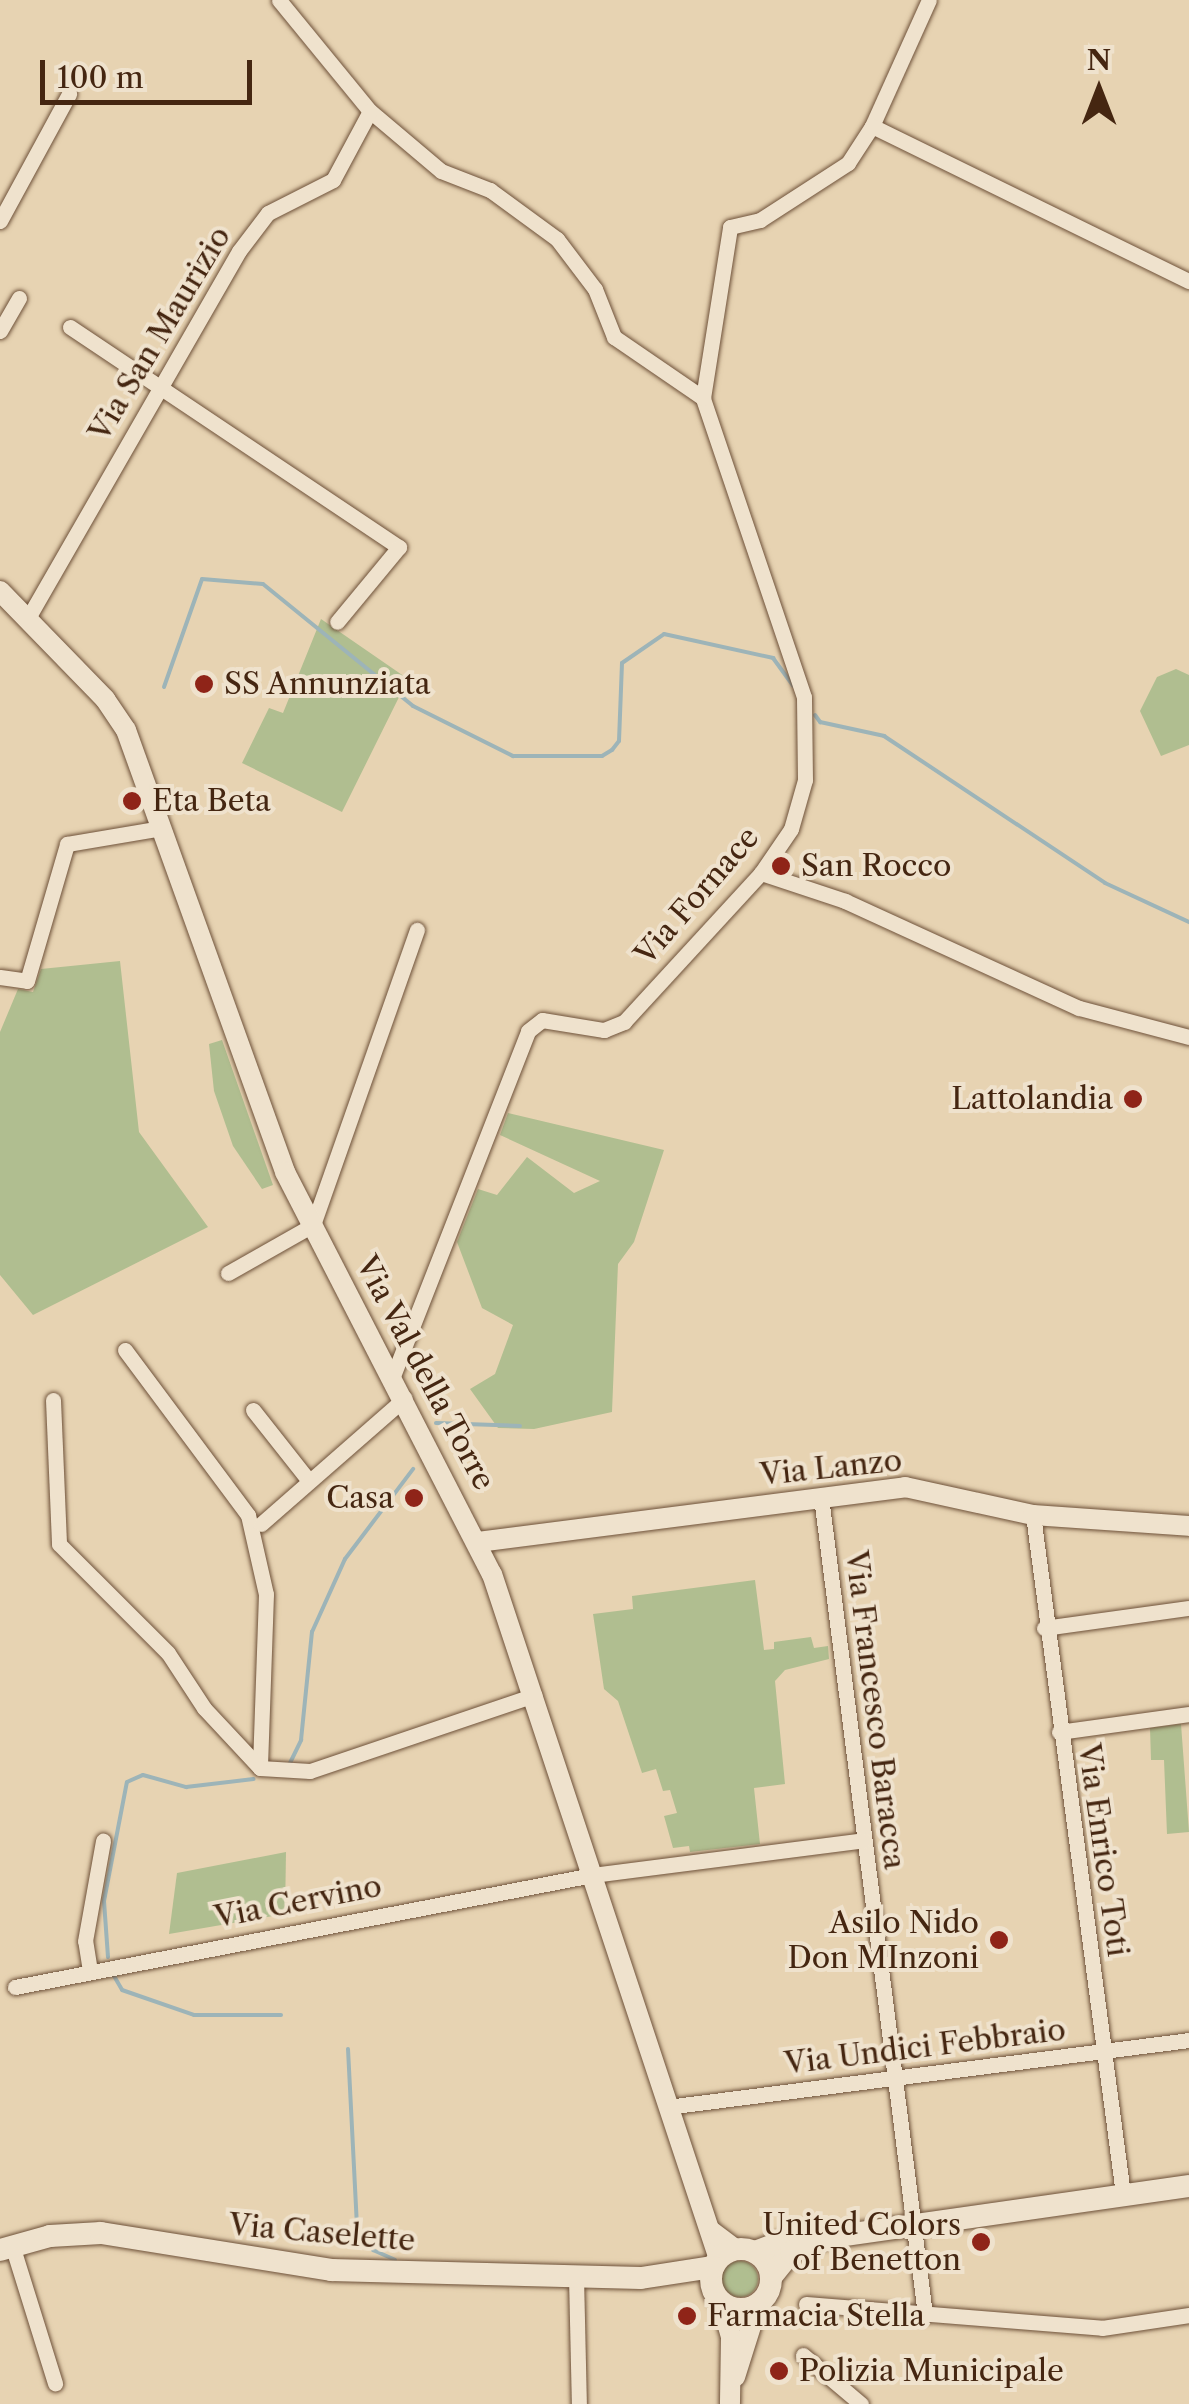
<!DOCTYPE html>
<html>
<head>
<meta charset="utf-8">
<style>
	body { margin:0 }
	#map { position:relative; width:1189px; height:2404px; overflow:hidden; background:#e7d3b2; font-family:"Libre Caslon Text",serif }
	div>[style] { position:absolute }
	.green>* { inset:0; background:#b0be90 }
	.round { border-radius:50% }
	.stream>* { height:4px; margin:-2px; padding:0 2px; transform-origin:2px; border-radius:2px; background:#9db4b8 }
	.roads { filter:drop-shadow(0 0 2px #6e5139) drop-shadow(0 0 2px #6e5139) }
	.minor>* { height:15px; margin:-7.5px; padding:0 7.5px; transform-origin:7.5px; border-radius:7.5px; background:#efe2cd }
	.tertiary>* { height:20px; margin:-10px; padding:0 10px; transform-origin:10px; border-radius:10px; background:#efe2cd }
	.secondary>* { height:22px; margin:-11px; padding:0 11px; transform-origin:11px; border-radius:11px; background:#efe2cd }
	.secondary>.ring { margin:-11px; padding:0; box-sizing:content-box; background:none; border:22px solid #efe2cd; border-radius:50% }
	.dots>* { width:28px; height:28px; translate:-50% -50%; box-sizing:border-box; border:5px solid #efe2cd; border-radius:50% }
	span { translate:-50% -50%; white-space:nowrap; text-align:center; line-height:1.15; -webkit-text-stroke:8px #efe2cd; paint-order:stroke }
	.street-label { font-size:30px; color:#452611 }
	.poi-label { font-size:30px; color:#452611 }
	.left { translate:0 -50%; text-align:left }
	.right { translate:-100% -50%; text-align:right }
	.north { position:absolute; left:1049px; top:40px; width:100px; height:100px; -webkit-text-stroke:8px #efe2cd; paint-order:stroke; rotate:0deg; font-size:28px; font-weight:700; line-height:40px; text-align:center; color:#452611 }
	.north::after { content:''; display:block; margin:auto; width:35px; height:45px; background:#452611; clip-path:polygon(50% 0,100% 100%,50% 72%,0 100%) }
	.scale { position:absolute; left:40px; top:60px; width:212px; height:45px; box-sizing:border-box; border:5px solid #452611; border-top:0; padding-left:12px; font-size:30px; line-height:35px; white-space:nowrap; color:#452611; -webkit-text-stroke:8px #efe2cd; paint-order:stroke }
</style>
</head>
<body>
<div id="map">
	<div class="green">
		<i style="clip-path:polygon(321px 619px,408px 679px,342px 812px,242px 763px,269px 708px,283px 713px)"></i>
		<i style="clip-path:polygon(1176px 669px,1189px 675px,1189px 745px,1161px 756px,1140px 711px,1157px 677px)"></i>
		<i style="clip-path:polygon(120px 961px,139px 1132px,208px 1227px,33px 1315px,0 1275px,0 1032px,18px 989px,33px 992px,41px 969px)"></i>
		<i style="clip-path:polygon(222px 1040px,273px 1185px,262px 1189px,233px 1146px,214px 1091px,209px 1044px)"></i>
		<i style="clip-path:polygon(508px 1113px,664px 1150px,634px 1242px,618px 1264px,612px 1412px,534px 1429px,498px 1428px,470px 1389px,495px 1374px,513px 1325px,482px 1308px,457px 1242px,478px 1189px,497px 1195px,527px 1157px,574px 1193px,600px 1181px,500px 1135px)"></i>
		<i style="clip-path:polygon(755px 1580px,764px 1650px,774px 1649px,774px 1642px,811px 1637px,814px 1648px,828px 1646px,829px 1659px,785px 1670px,775px 1681px,785px 1784px,754px 1788px,760px 1844px,690px 1852px,689px 1846px,673px 1848px,664px 1816px,677px 1813px,670px 1790px,663px 1791px,656px 1769px,642px 1773px,618px 1701px,604px 1689px,593px 1614px,633px 1609px,632px 1596px)"></i>
		<i style="clip-path:polygon(1181px 1724px,1189px 1832px,1167px 1834px,1164px 1760px,1151px 1760px,1150px 1728px)"></i>
		<i style="clip-path:polygon(286px 1852px,285px 1914px,169px 1934px,177px 1873px)"></i>
		<i class="round" style="left:722px;top:2261px;width:36px;height:36px"></i>
	</div>
	<div class="stream">
		<i style="left:164px;top:687px;width:114px;rotate:-70.6deg"></i>
		<i style="left:202px;top:579px;width:61px;rotate:4.7deg"></i>
		<i style="left:263px;top:584px;width:193px;rotate:39.1deg"></i>
		<i style="left:413px;top:706px;width:112px;rotate:26.6deg"></i>
		<i style="left:513px;top:756px;width:89px"></i>
		<i style="left:602px;top:756px;width:12px;rotate:-31deg"></i>
		<i style="left:612px;top:750px;width:11px;rotate:-52deg"></i>
		<i style="left:619px;top:741px;width:78px;rotate:-87.8deg"></i>
		<i style="left:622px;top:663px;width:51px;rotate:-34.6deg"></i>
		<i style="left:664px;top:634px;width:112px;rotate:12.4deg"></i>
		<i style="left:773px;top:658px;width:34px;rotate:54deg"></i>
		<i style="left:815px;top:715px;width:9px;rotate:54deg"></i>
		<i style="left:820px;top:722px;width:66px;rotate:12.3deg"></i>
		<i style="left:884px;top:736px;width:265px;rotate:33.6deg"></i>
		<i style="left:1105px;top:883px;width:93px;rotate:24.9deg"></i>
		<i style="left:436px;top:1423px;width:84px;rotate:2deg"></i>
		<i style="left:289px;top:1765px;width:28px;rotate:-64deg"></i>
		<i style="left:301px;top:1740px;width:109px;rotate:-84.2deg"></i>
		<i style="left:312px;top:1632px;width:80px;rotate:-65.7deg"></i>
		<i style="left:345px;top:1559px;width:113px;rotate:-52.9deg"></i>
		<i style="left:108px;top:1957px;width:56px;rotate:-94.1deg"></i>
		<i style="left:104px;top:1901px;width:121px;rotate:-79.1deg"></i>
		<i style="left:127px;top:1782px;width:17px;rotate:-24deg"></i>
		<i style="left:143px;top:1775px;width:45px;rotate:15.6deg"></i>
		<i style="left:186px;top:1787px;width:68px;rotate:-6.7deg"></i>
		<i style="left:114px;top:1976px;width:16px;rotate:60deg"></i>
		<i style="left:122px;top:1990px;width:76px;rotate:19.1deg"></i>
		<i style="left:194px;top:2015px;width:87px"></i>
		<i style="left:348px;top:2049px;width:177px;rotate:87.1deg"></i>
		<i style="left:357px;top:2226px;width:29px;rotate:56deg"></i>
		<i style="left:373px;top:2250px;width:24px;rotate:24deg"></i>
	</div>
	<div class="roads">
		<div class="minor">
			<i style="left:279px;top:0;width:144px;rotate:50.7deg"></i>
			<i style="left:370px;top:111px;width:93px;rotate:40.2deg"></i>
			<i style="left:441px;top:171px;width:53px;rotate:21.2deg"></i>
			<i style="left:490px;top:190px;width:83px;rotate:36.2deg"></i>
			<i style="left:557px;top:239px;width:63px;rotate:52.8deg"></i>
			<i style="left:595px;top:289px;width:52px;rotate:68.4deg"></i>
			<i style="left:614px;top:337px;width:108px;rotate:34.4deg"></i>
			<i style="left:872px;top:126px;width:138px;rotate:-65.7deg"></i>
			<i style="left:0;top:221px;width:145px;rotate:-61.5deg"></i>
			<i style="left:70px;top:327px;width:396px;rotate:33.8deg"></i>
			<i style="left:399px;top:547px;width:97px;rotate:129.6deg"></i>
			<i style="left:0;top:331px;width:38px;rotate:-60deg"></i>
			<i style="left:28px;top:618px;width:423px;rotate:-60.1deg"></i>
			<i style="left:239px;top:251px;width:48px;rotate:-52.7deg"></i>
			<i style="left:268px;top:213px;width:73px;rotate:-26.9deg"></i>
			<i style="left:333px;top:180px;width:78px;rotate:-61.8deg"></i>
			<i style="left:761px;top:873px;width:89px;rotate:18.4deg"></i>
			<i style="left:845px;top:901px;width:257px;rotate:24.6deg"></i>
			<i style="left:1079px;top:1008px;width:114px;rotate:14.8deg"></i>
			<i style="left:0;top:977px;width:27px;rotate:8deg"></i>
			<i style="left:27px;top:981px;width:143px;rotate:-73.7deg"></i>
			<i style="left:67px;top:844px;width:96px;rotate:-9.6deg"></i>
			<i style="left:228px;top:1273px;width:98px;rotate:-29.5deg"></i>
			<i style="left:313px;top:1225px;width:313px;rotate:-70.6deg"></i>
			<i style="left:125px;top:1350px;width:206px;rotate:53.3deg"></i>
			<i style="left:248px;top:1515px;width:81px;rotate:77.2deg"></i>
			<i style="left:266px;top:1594px;width:174px;rotate:92deg"></i>
			<i style="left:393px;top:1376px;width:370px;rotate:-68.6deg"></i>
			<i style="left:528px;top:1031px;width:18px;rotate:-38deg"></i>
			<i style="left:542px;top:1020px;width:63px;rotate:9.2deg"></i>
			<i style="left:604px;top:1030px;width:22px;rotate:-22deg"></i>
			<i style="left:624px;top:1022px;width:202px;rotate:-47.4deg"></i>
			<i style="left:761px;top:873px;width:53px;rotate:-55.7deg"></i>
			<i style="left:791px;top:829px;width:51px;rotate:-74.1deg"></i>
			<i style="left:805px;top:780px;width:83px;rotate:-90.7deg"></i>
			<i style="left:804px;top:697px;width:316px;rotate:-108.7deg"></i>
			<i style="left:703px;top:398px;width:173px;rotate:-81deg"></i>
			<i style="left:730px;top:227px;width:31px;rotate:-13deg"></i>
			<i style="left:760px;top:220px;width:105px;rotate:-32.9deg"></i>
			<i style="left:848px;top:163px;width:44px;rotate:-57deg"></i>
			<i style="left:872px;top:126px;width:353px;rotate:26.1deg"></i>
			<i style="left:53px;top:1400px;width:144px;rotate:87.6deg"></i>
			<i style="left:59px;top:1544px;width:154px;rotate:45deg"></i>
			<i style="left:168px;top:1653px;width:66px;rotate:56.8deg"></i>
			<i style="left:204px;top:1708px;width:82px;rotate:47deg"></i>
			<i style="left:260px;top:1768px;width:50px;rotate:3.4deg"></i>
			<i style="left:310px;top:1771px;width:237px;rotate:-18.7deg"></i>
			<i style="left:253px;top:1410px;width:90px;rotate:51.7deg"></i>
			<i style="left:821px;top:1497px;width:825px;rotate:82.75deg"></i>
			<i style="left:1033px;top:1515px;width:685px;rotate:82.45deg"></i>
			<i style="left:261px;top:1524px;width:191px;rotate:-41.2deg"></i>
			<i style="left:1044px;top:1628px;width:146px;rotate:-7.9deg"></i>
			<i style="left:1059px;top:1732px;width:131px;rotate:-7.9deg"></i>
			<i style="left:90px;top:1971px;width:30px;rotate:-99deg"></i>
			<i style="left:85px;top:1941px;width:102px;rotate:-79.8deg"></i>
			<i style="left:15px;top:1987px;width:588px;rotate:-10.98deg"></i>
			<i style="left:592px;top:1875px;width:274px;rotate:-7.3deg"></i>
			<i style="left:667px;top:2107px;width:526px;rotate:-7.31deg"></i>
			<i style="left:12px;top:2245px;width:145px;rotate:72.7deg"></i>
			<i style="left:576px;top:2276px;width:128px;rotate:88.7deg"></i>
			<i style="left:806px;top:2304px;width:297px;rotate:4.6deg"></i>
			<i style="left:1102px;top:2328px;width:88px;rotate:-8.5deg"></i>
			<i style="left:803px;top:2355px;width:76px;rotate:40.2deg"></i>
		</div>
		<div class="tertiary">
			<i style="left:0;top:591px;width:151px;rotate:45.8deg"></i>
			<i style="left:105px;top:699px;width:37px;rotate:56deg"></i>
			<i style="left:126px;top:730px;width:470px;rotate:70.2deg"></i>
			<i style="left:285px;top:1172px;width:452px;rotate:62.8deg"></i>
			<i style="left:492px;top:1574px;width:722px;rotate:71.67deg"></i>
			<i style="left:478px;top:1542px;width:431px;rotate:-7.3deg"></i>
			<i style="left:905px;top:1487px;width:131px;rotate:12.3deg"></i>
			<i style="left:1033px;top:1515px;width:156px;rotate:4deg"></i>
			<i style="left:711px;top:2231px;width:30px;rotate:37deg"></i>
			<i style="left:721px;top:2302px;width:37px;rotate:74deg"></i>
			<i style="left:731px;top:2338px;width:66px;rotate:90.9deg"></i>
			<i style="left:735px;top:2377px;width:77px;rotate:-72.5deg"></i>
		</div>
		<div class="secondary">
			<i class="ring" style="left:711px;top:2249px;width:38px;height:38px"></i>
			<i style="left:0;top:2250px;width:52px;rotate:-15.6deg"></i>
			<i style="left:50px;top:2236px;width:51px;rotate:-3.4deg"></i>
			<i style="left:101px;top:2233px;width:233px;rotate:9.1deg"></i>
			<i style="left:331px;top:2270px;width:310px;rotate:1.5deg"></i>
			<i style="left:641px;top:2278px;width:73px;rotate:-8.7deg"></i>
			<i style="left:755px;top:2252px;width:57px;rotate:-20.7deg"></i>
			<i style="left:771px;top:2277px;width:32px;rotate:-51deg"></i>
			<i style="left:791px;top:2252px;width:36px;rotate:-23deg"></i>
			<i style="left:824px;top:2238px;width:369px;rotate:-8.1deg"></i>
		</div>
	</div>
	<div class="dots">
		<i style="left:204px;top:684px;background:#8f2418"></i>
		<i style="left:132px;top:801px;background:#8f2418"></i>
		<i style="left:781px;top:866px;background:#8f2418"></i>
		<i style="left:1133px;top:1099px;background:#8f2418"></i>
		<i style="left:414px;top:1498px;background:#8f2418"></i>
		<i style="left:999px;top:1940px;background:#8f2418"></i>
		<i style="left:981px;top:2242px;background:#8f2418"></i>
		<i style="left:687px;top:2316px;background:#8f2418"></i>
		<i style="left:779px;top:2371px;background:#8f2418"></i>
	</div>
	<div class="street-label">
		<span style="left:160px;top:334px;rotate:-59deg">Via San Maurizio</span>
		<span style="left:697px;top:896px;rotate:-49deg">Via Fornace</span>
		<span style="left:425px;top:1373px;rotate:62deg">Via Val della Torre</span>
		<span style="left:831px;top:1468px;rotate:-6deg">Via Lanzo</span>
		<span style="left:875px;top:1710px;rotate:83deg">Via Francesco Baracca</span>
		<span style="left:1103px;top:1850px;rotate:82deg">Via Enrico Toti</span>
		<span style="left:298px;top:1902px;rotate:-11deg">Via Cervino</span>
		<span style="left:925px;top:2047px;rotate:-7deg">Via Undici Febbraio</span>
		<span style="left:322px;top:2233px;rotate:5deg">Via Caselette</span>
	</div>
	<div class="poi-label">
		<span class="left" style="left:224px;top:684px">SS Annunziata</span>
		<span class="left" style="left:152px;top:801px">Eta Beta</span>
		<span class="left" style="left:801px;top:866px">San Rocco</span>
		<span class="right" style="left:1113px;top:1099px">Lattolandia</span>
		<span class="right" style="left:394px;top:1498px">Casa</span>
		<span class="right" style="left:979px;top:1940px">Asilo Nido<br>Don MInzoni</span>
		<span class="right" style="left:961px;top:2242px">United Colors<br>of Benetton</span>
		<span class="left" style="left:707px;top:2316px">Farmacia Stella</span>
		<span class="left" style="left:799px;top:2371px">Polizia Municipale</span>
	</div>
	<div class="north">N</div>
	<div class="scale">100 m</div>
</div>
</body>
</html>
